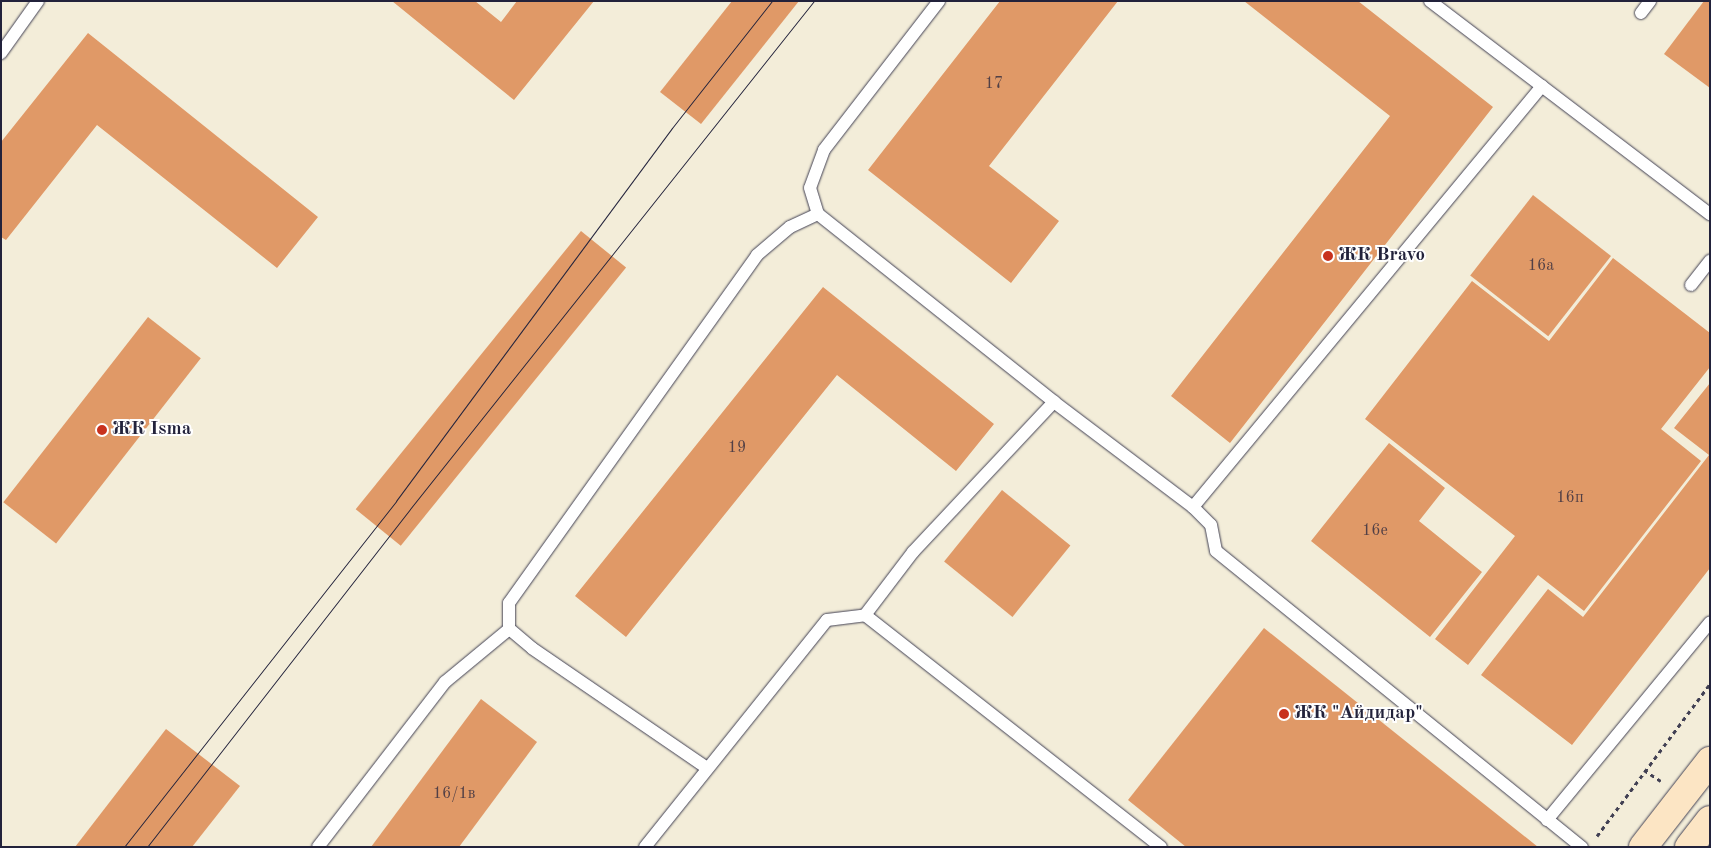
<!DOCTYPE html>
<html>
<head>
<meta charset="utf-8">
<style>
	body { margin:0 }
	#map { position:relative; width:1711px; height:848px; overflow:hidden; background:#f3edd9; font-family:"Old Standard TT",serif }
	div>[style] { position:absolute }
	.building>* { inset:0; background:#e09967; transform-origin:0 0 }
	.path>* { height:3px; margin-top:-1.5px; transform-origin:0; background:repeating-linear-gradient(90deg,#414053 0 4px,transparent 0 8px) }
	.roads { filter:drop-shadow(0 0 1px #414053) drop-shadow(0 0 1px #414053) }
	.service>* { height:12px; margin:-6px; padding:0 6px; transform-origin:6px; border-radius:6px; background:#fff }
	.secondary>* { height:28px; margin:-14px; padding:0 14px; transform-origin:14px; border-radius:14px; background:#fce5c4 }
	.tram>* { height:1px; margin:-0.5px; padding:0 0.5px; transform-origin:0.5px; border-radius:0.5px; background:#22223b }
	.dots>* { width:14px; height:14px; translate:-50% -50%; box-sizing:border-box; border:2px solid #fff; border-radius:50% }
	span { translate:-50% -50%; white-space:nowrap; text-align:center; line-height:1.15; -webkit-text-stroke:4px #fff; paint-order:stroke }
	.number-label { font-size:16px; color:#524046 }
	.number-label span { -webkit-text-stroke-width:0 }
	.poi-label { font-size:19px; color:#22223b; font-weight:700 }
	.left { translate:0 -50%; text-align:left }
	.frame { position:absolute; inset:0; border:2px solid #22223b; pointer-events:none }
</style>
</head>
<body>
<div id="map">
	<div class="building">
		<i style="clip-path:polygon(392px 1px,475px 1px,501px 22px,517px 1px,594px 1px,514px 100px)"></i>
		<i style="clip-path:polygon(732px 1px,799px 1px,701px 124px,660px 92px)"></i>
		<i style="clip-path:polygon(1000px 1px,1118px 1px,989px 166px,1059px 221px,1011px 283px,868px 170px)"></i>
		<i style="clip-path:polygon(1244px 1px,1358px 1px,1493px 107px,1230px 443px,1171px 396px,1390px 116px)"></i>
		<i style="clip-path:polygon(1704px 1px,1710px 1px,1710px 88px,1664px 54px)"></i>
		<i style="clip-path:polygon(88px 33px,318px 217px,277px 268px,97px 125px,6px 240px,1px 237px,1px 142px)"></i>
		<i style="left:1533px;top:195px;width:99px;height:102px;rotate:38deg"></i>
		<i style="left:581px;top:231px;width:58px;height:358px;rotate:39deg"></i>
		<i style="clip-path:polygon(1613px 258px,1710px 333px,1710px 367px,1661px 429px,1701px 461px,1584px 611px,1538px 575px,1468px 665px,1435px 639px,1515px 536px,1365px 419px,1472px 281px,1549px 341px)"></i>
		<i style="clip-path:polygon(823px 287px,994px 424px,956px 471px,837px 375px,626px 637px,575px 596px)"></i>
		<i style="left:148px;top:317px;width:67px;height:235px;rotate:38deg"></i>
		<i style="clip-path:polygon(1710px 383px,1710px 568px,1572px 745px,1481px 675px,1548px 589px,1583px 617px,1709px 455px,1674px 428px)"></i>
		<i style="clip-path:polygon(1389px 443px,1445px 488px,1419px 521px,1482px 572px,1430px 637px,1311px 541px)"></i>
		<i style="left:1002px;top:490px;width:88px;height:92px;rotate:39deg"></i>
		<i style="clip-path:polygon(1264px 628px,1538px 847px,1186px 847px,1128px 800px)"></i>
		<i style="clip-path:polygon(481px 699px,537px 742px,459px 847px,371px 847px)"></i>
		<i style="clip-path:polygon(166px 729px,240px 786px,192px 847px,75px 847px)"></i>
	</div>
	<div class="path">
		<i style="left:1644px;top:770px;width:20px;rotate:33deg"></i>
		<i style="left:1597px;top:836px;width:189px;rotate:-53.4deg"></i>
	</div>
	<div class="roads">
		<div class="service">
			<i style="left:939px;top:1px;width:188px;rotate:127.7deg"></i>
			<i style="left:824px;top:150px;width:40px;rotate:110.2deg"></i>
			<i style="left:810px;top:188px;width:27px;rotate:73deg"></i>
			<i style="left:818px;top:214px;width:302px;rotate:38.5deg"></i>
			<i style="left:1054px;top:402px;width:174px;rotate:37.1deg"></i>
			<i style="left:1430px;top:1px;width:352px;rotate:37.3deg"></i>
			<i style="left:1641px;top:13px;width:15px;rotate:-53deg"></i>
			<i style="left:1px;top:53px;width:64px;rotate:-54.6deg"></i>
			<i style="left:1542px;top:86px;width:547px;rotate:129.66deg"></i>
			<i style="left:1193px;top:507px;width:25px;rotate:45deg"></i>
			<i style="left:1211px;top:525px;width:26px;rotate:79deg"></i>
			<i style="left:1216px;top:551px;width:471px;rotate:39deg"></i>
			<i style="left:1691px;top:285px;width:31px;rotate:-52deg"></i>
			<i style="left:865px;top:615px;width:79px;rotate:-52.7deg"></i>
			<i style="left:913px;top:552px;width:206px;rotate:-46.8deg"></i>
			<i style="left:707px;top:768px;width:212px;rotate:-145.6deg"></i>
			<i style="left:532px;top:648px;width:30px;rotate:-140deg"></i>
			<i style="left:509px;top:629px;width:26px;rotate:-90deg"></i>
			<i style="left:509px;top:603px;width:427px;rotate:-54.5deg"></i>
			<i style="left:757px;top:255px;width:43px;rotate:-40.3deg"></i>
			<i style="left:790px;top:227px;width:31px;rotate:-25deg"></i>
			<i style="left:1547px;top:820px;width:256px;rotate:-50.5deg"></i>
			<i style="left:318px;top:847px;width:208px;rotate:-52.4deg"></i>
			<i style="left:445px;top:682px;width:83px;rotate:-39.6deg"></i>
			<i style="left:645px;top:847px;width:291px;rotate:-51.3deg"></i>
			<i style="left:827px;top:620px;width:38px;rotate:-7deg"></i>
			<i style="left:865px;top:615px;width:376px;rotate:38.1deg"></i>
		</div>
		<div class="secondary">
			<i style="left:1643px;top:847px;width:109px;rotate:-52.1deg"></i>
			<i style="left:1689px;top:847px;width:34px;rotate:-52deg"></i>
		</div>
	</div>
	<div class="tram">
		<i style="left:124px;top:847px;width:440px;rotate:-51.8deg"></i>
		<i style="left:396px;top:501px;width:464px;rotate:-53.5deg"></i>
		<i style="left:672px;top:128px;width:162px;rotate:-51.8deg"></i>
		<i style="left:147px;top:847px;width:428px;rotate:-52.1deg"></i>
		<i style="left:410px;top:509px;width:649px;rotate:-51.51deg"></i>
	</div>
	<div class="dots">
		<i style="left:1328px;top:256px;background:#c8321e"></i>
		<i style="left:102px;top:430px;background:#c8321e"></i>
		<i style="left:1284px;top:714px;background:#c8321e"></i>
	</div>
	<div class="number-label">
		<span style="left:994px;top:84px">17</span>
		<span style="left:1541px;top:266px">16а</span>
		<span style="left:737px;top:448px">19</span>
		<span style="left:1570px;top:498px">16п</span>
		<span style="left:1375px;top:531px">16е</span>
		<span style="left:454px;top:794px">16/1в</span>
	</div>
	<div class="poi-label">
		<span class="left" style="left:1338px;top:256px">ЖК Bravo</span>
		<span class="left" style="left:112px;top:430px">ЖК Isma</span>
		<span class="left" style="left:1294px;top:714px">ЖК "Айдидар"</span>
	</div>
	<div class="frame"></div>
</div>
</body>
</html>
